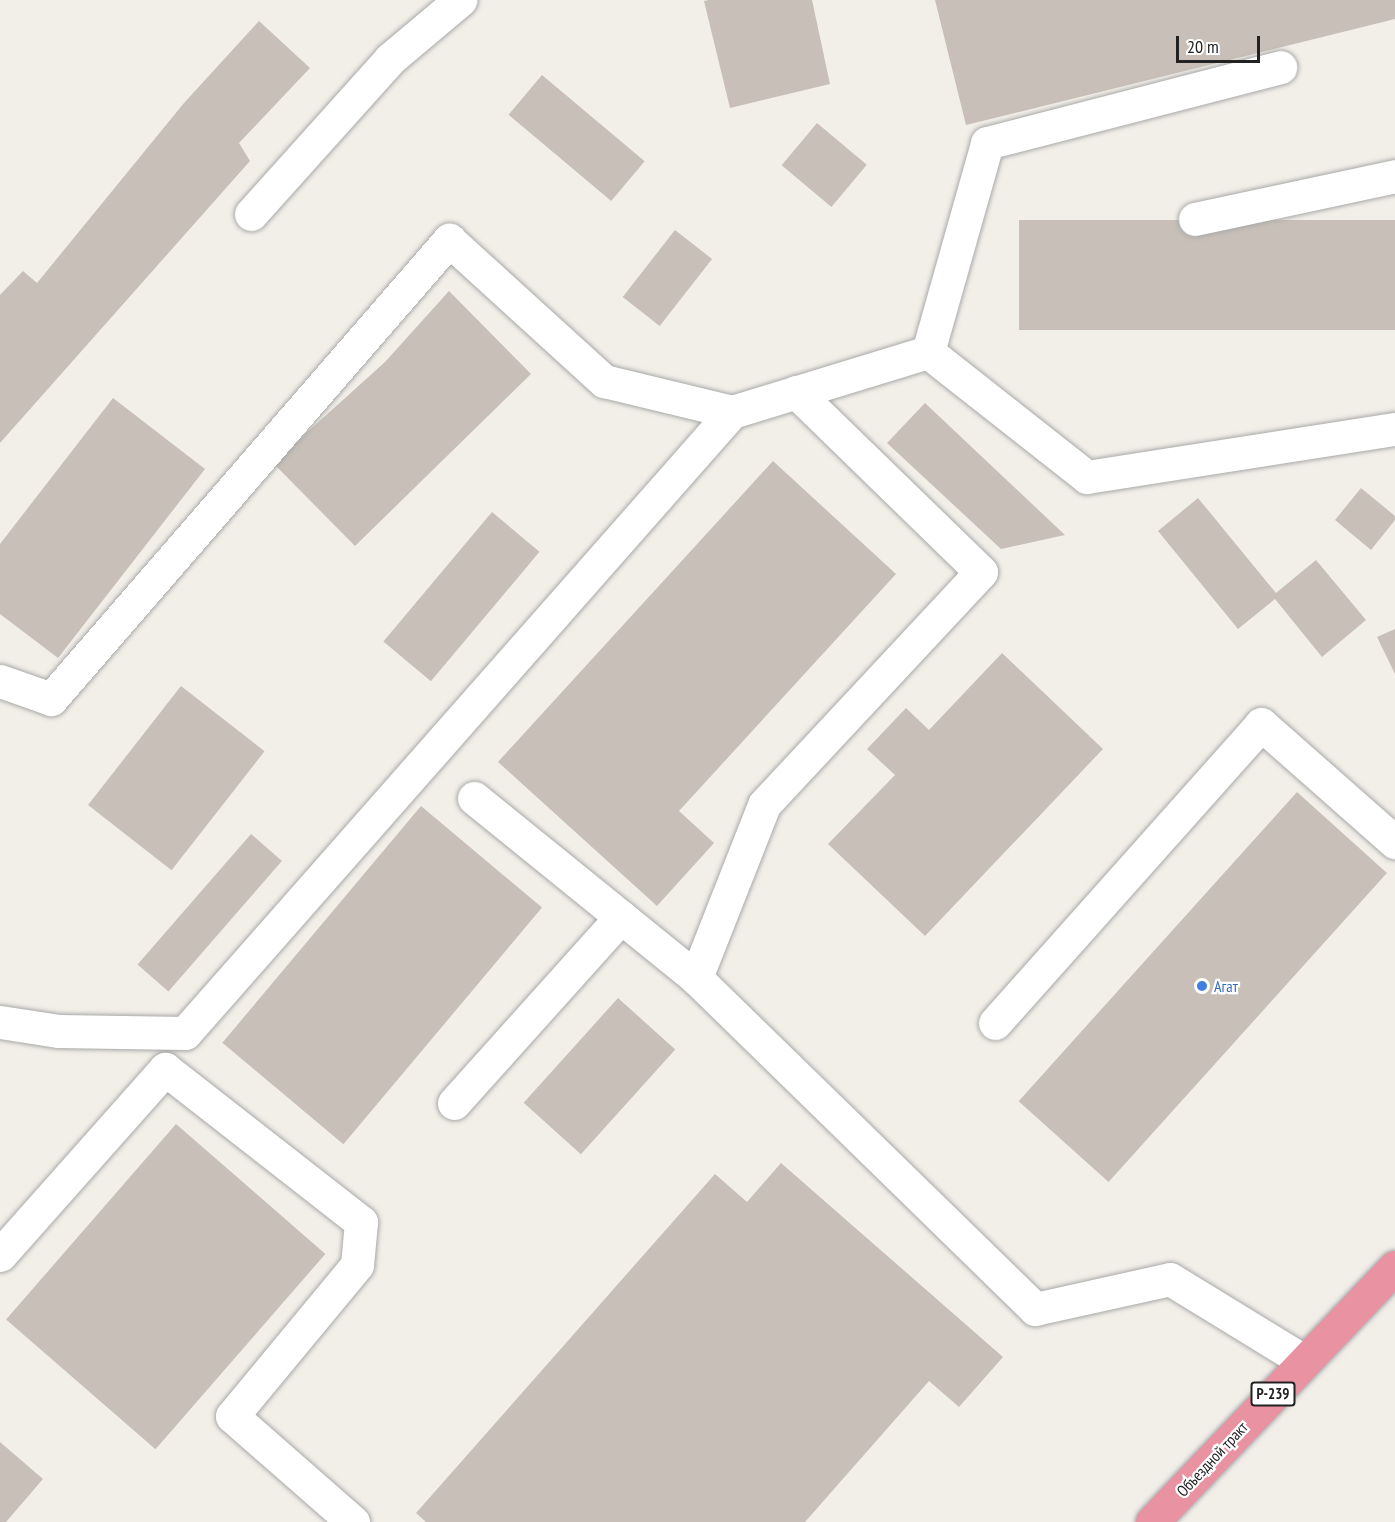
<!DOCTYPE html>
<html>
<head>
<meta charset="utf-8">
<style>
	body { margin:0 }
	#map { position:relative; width:1395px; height:1522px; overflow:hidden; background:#f2efe9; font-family:"PT Sans Narrow",sans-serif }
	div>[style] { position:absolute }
	.building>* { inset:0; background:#c7bfb8; transform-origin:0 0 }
	.roads { filter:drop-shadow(0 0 2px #a9a9a9) drop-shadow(0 0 2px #a9a9a9) }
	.minor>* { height:33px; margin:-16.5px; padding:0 16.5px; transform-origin:16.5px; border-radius:16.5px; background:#fff }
	.highway>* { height:33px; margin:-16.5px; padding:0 16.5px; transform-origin:16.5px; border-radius:16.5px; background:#e892a2 }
	.dots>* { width:16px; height:16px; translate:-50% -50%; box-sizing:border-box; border:3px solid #fff; border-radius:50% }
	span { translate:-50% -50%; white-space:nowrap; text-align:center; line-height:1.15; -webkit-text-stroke:4.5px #fff; paint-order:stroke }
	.shield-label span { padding:2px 4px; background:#fff; border:2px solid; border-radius:4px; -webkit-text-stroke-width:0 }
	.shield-label { font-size:15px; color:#222; font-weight:700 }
	.shop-label { font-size:16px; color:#366cbe }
	.left { translate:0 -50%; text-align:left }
	.street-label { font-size:16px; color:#222 }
	.scale { position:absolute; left:1176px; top:36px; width:84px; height:27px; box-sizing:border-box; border:3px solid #222; border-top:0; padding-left:8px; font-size:18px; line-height:21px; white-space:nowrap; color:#222; -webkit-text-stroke:4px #fff; paint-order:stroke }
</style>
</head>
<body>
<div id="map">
	<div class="building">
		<i style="clip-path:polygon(709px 0,812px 0,830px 84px,730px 108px,704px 1px)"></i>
		<i style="clip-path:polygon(935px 0,1395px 0,1395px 19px,966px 125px)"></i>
		<i style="clip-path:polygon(259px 21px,310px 68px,239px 143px,250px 161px,0 443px,0 295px,23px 271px,37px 283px,184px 103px)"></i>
		<i style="left:542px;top:75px;width:134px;height:52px;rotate:40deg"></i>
		<i style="left:817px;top:123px;width:65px;height:55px;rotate:40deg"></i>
		<i style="left:1395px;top:220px;width:110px;height:376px;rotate:90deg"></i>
		<i style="left:675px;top:230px;width:47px;height:85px;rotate:38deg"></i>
		<i style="clip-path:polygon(449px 291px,531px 374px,355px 546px,273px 463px,385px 362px)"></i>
		<i style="clip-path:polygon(113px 398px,205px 469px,58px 658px,0 614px,0 544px)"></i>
		<i style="clip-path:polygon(925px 403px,1065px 535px,1001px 549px,887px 443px)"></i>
		<i style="clip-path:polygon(773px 461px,896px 574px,679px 811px,714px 843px,657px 906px,498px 762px)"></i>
		<i style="clip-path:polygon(1361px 488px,1395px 516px,1395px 520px,1371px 550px,1335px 520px)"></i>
		<i style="clip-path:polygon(1198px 498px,1276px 593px,1316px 560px,1366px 620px,1322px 657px,1275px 599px,1238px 629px,1158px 531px)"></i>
		<i style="left:492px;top:512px;width:62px;height:169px;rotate:40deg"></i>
		<i style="clip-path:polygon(1395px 629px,1395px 674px,1377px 637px)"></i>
		<i style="clip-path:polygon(1002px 653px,1103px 749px,925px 936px,828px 844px,895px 775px,867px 749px,906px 708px,929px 730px)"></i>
		<i style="left:181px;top:686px;width:106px;height:151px;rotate:38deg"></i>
		<i style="left:1297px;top:792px;width:121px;height:416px;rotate:42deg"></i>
		<i style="left:421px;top:806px;width:158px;height:309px;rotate:40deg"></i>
		<i style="left:251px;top:834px;width:41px;height:173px;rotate:41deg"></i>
		<i style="left:618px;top:998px;width:77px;height:141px;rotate:42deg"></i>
		<i style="left:176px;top:1124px;width:198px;height:259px;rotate:41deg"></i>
		<i style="clip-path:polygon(781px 1163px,1003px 1357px,959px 1407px,929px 1381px,805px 1522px,426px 1522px,416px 1513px,715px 1174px,747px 1202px)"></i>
		<i style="clip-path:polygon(0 1442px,43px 1479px,6px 1522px,0 1522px)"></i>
	</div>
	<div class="roads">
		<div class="minor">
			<i style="left:251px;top:214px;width:208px;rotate:-48.1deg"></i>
			<i style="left:390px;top:59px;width:92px;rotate:-40.1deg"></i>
			<i style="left:1195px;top:219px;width:205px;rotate:-12.1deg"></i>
			<i style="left:928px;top:352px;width:217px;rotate:-74.2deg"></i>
			<i style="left:987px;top:143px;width:303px;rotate:-14.5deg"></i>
			<i style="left:796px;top:392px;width:258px;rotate:44.2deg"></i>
			<i style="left:981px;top:572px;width:318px;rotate:133deg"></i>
			<i style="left:764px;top:805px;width:186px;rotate:111.5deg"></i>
			<i style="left:696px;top:978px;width:474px;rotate:44.3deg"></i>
			<i style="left:1035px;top:1309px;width:138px;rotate:-12.5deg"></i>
			<i style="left:1170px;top:1279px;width:157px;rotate:31.5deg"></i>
			<i style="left:0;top:681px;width:54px;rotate:19.4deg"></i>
			<i style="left:51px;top:699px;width:608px;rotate:-49.07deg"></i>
			<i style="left:449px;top:240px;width:210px;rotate:42.3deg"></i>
			<i style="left:604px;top:381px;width:132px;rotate:13.6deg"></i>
			<i style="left:732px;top:412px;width:205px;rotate:-17deg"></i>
			<i style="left:928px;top:352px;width:202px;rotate:38.2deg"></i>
			<i style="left:1087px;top:477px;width:312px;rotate:-8.9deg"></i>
			<i style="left:474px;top:798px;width:286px;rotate:39deg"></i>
			<i style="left:0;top:1022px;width:60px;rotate:8.7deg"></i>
			<i style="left:59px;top:1031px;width:126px;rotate:0.9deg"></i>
			<i style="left:185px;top:1033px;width:828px;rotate:-48.63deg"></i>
			<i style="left:995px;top:1023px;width:400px;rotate:-48.3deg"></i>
			<i style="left:1261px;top:724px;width:179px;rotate:41.4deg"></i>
			<i style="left:454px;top:1103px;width:250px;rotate:-48.1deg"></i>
			<i style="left:0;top:1255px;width:249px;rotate:-48.4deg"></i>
			<i style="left:165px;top:1069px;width:249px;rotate:38deg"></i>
			<i style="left:361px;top:1222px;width:43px;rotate:95.3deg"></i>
			<i style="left:357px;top:1265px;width:196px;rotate:129.6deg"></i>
			<i style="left:232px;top:1416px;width:161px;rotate:41.2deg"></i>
		</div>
		<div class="highway">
			<i style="left:1152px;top:1522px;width:352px;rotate:-46.4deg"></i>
		</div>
	</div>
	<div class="dots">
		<i style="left:1202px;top:986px;background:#3f7fe0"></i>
	</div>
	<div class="shield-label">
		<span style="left:1273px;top:1394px">Р-239</span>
	</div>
	<div class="shop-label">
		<span class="left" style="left:1214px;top:986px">Агат</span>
	</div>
	<div class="street-label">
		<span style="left:1212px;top:1459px;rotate:-47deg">Объездной тракт</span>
	</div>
	<div class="scale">20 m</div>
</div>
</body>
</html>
